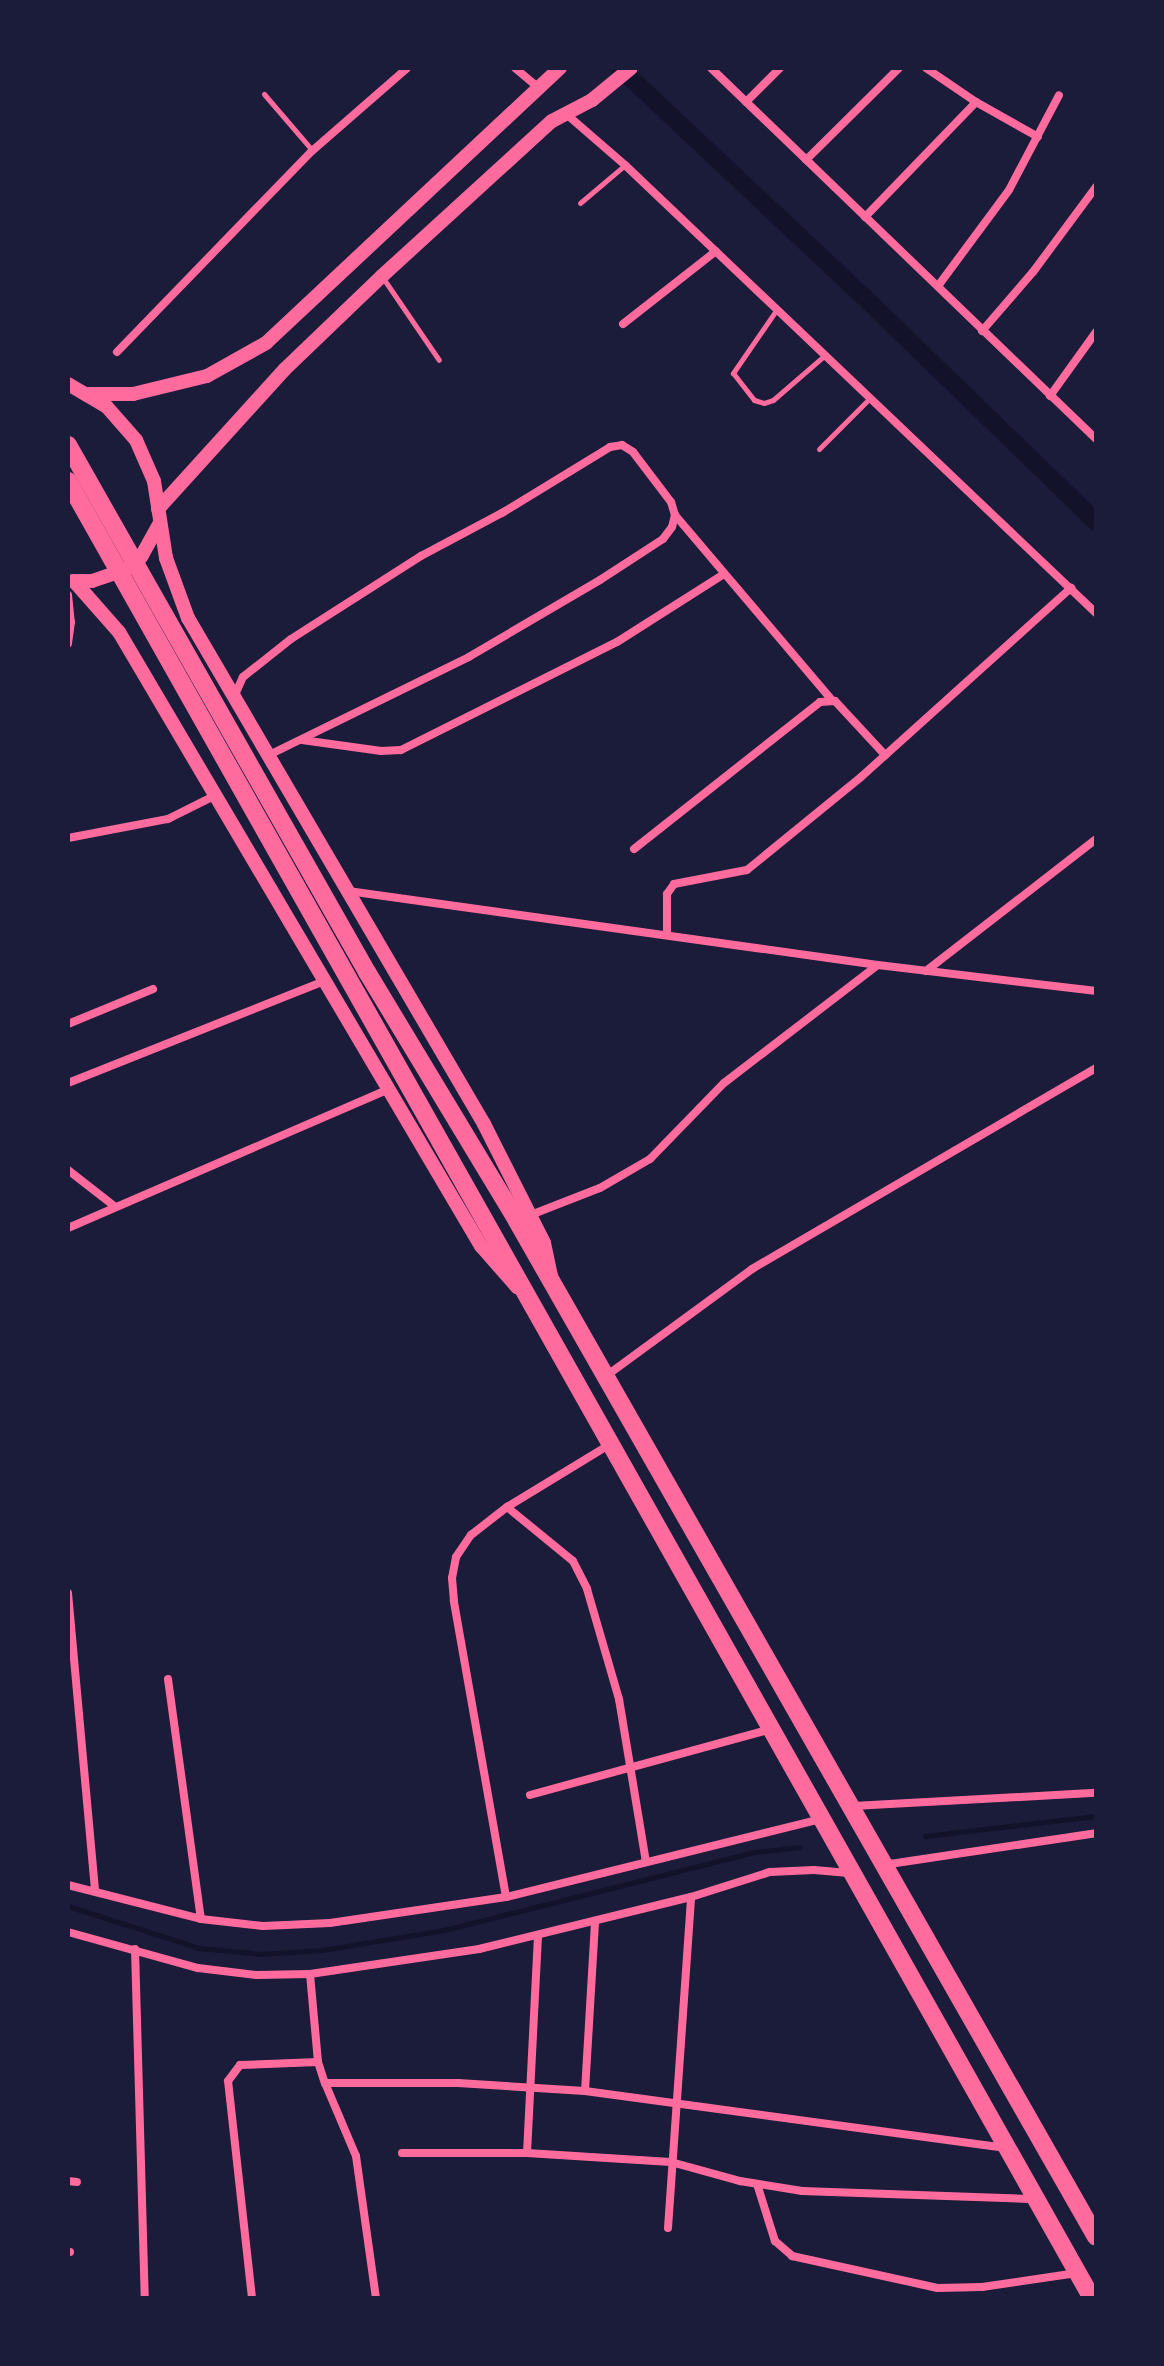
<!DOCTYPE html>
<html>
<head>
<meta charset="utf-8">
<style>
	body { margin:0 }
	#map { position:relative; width:1164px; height:2366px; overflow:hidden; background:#1b1b3a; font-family:Figtree,sans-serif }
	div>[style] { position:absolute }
	.stream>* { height:5px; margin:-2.5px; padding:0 2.5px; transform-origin:2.5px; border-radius:2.5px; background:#12122b }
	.canal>* { height:18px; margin:-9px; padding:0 9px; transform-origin:9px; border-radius:9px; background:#12122b }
	.service>* { height:5px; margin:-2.5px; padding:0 2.5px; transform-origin:2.5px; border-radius:2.5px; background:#ff6b9d }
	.minor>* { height:8px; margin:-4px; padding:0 4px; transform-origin:4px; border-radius:4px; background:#ff6b9d }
	.tertiary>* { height:14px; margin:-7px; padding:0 7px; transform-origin:7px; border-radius:7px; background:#ff6b9d }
	.secondary>* { height:14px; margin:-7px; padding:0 7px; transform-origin:7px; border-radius:7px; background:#ff6b9d }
	.trunk>* { height:18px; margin:-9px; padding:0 9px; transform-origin:9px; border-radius:9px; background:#ff6b9d }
	span { translate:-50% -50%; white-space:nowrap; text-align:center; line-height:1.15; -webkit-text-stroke:7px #1b1b3a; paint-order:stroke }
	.frame { position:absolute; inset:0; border:70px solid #1b1b3a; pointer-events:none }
</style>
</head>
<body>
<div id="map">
	<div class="stream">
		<i style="left:925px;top:1836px;width:172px;rotate:-6.7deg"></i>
		<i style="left:68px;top:1906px;width:139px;rotate:17.7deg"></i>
		<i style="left:200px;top:1948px;width:62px;rotate:5.5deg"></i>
		<i style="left:262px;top:1954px;width:60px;rotate:-3.8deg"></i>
		<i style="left:322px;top:1950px;width:124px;rotate:-9.3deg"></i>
		<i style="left:444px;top:1930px;width:320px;rotate:-14.1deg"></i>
		<i style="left:754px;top:1852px;width:46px;rotate:-6.2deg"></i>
	</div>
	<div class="canal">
		<i style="left:620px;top:68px;width:333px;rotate:43.2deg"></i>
		<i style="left:863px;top:296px;width:325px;rotate:44.1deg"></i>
	</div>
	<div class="service">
		<i style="left:264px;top:94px;width:74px;rotate:49.4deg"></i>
		<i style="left:580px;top:203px;width:59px;rotate:-40.2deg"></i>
		<i style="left:383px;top:278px;width:99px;rotate:55.7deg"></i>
		<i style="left:777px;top:309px;width:78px;rotate:124.5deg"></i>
		<i style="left:733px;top:373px;width:34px;rotate:52deg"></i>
		<i style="left:754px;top:400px;width:10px;rotate:17deg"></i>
		<i style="left:764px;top:403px;width:9px;rotate:-18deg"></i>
		<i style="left:773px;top:400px;width:67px;rotate:-40.8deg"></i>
		<i style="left:819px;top:449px;width:72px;rotate:-45deg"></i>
	</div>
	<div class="minor">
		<i style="left:515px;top:68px;width:31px;rotate:40deg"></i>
		<i style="left:711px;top:68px;width:535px;rotate:43.94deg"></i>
		<i style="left:926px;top:68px;width:60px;rotate:34.2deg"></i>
		<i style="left:976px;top:102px;width:71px;rotate:29.4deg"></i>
		<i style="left:746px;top:102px;width:48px;rotate:-45deg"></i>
		<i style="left:565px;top:113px;width:79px;rotate:40.9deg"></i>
		<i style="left:625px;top:165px;width:650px;rotate:43.57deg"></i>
		<i style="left:806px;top:160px;width:131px;rotate:-44.7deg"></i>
		<i style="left:865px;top:217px;width:160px;rotate:-46deg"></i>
		<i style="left:938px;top:286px;width:119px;rotate:-53.5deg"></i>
		<i style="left:1009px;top:190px;width:107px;rotate:-62.2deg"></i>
		<i style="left:623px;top:324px;width:118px;rotate:-38.1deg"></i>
		<i style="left:982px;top:331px;width:78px;rotate:-49.2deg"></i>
		<i style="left:1033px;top:272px;width:106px;rotate:-53.5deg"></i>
		<i style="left:117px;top:352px;width:280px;rotate:-45.9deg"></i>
		<i style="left:312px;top:151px;width:126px;rotate:-41.1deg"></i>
		<i style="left:1050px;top:396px;width:79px;rotate:-54.3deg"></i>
		<i style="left:675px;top:515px;width:243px;rotate:49.7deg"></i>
		<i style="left:68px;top:595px;width:27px;rotate:84deg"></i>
		<i style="left:71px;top:622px;width:22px;rotate:98deg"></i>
		<i style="left:234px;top:697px;width:22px;rotate:-66deg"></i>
		<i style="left:243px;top:677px;width:61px;rotate:-38.4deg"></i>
		<i style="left:291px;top:639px;width:154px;rotate:-32.6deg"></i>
		<i style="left:421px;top:556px;width:92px;rotate:-28deg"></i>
		<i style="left:502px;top:513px;width:127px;rotate:-31.4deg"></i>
		<i style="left:610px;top:447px;width:12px;rotate:-9deg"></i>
		<i style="left:622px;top:445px;width:13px;rotate:32deg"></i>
		<i style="left:633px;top:452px;width:63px;rotate:52.8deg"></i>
		<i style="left:671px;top:502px;width:14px;rotate:73deg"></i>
		<i style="left:675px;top:515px;width:12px;rotate:104deg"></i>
		<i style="left:672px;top:527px;width:15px;rotate:127deg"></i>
		<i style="left:663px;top:539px;width:75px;rotate:146.9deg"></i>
		<i style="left:600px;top:580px;width:152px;rotate:149.6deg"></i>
		<i style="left:469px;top:657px;width:225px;rotate:153.9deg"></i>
		<i style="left:302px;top:740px;width:80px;rotate:7.9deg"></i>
		<i style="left:381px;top:751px;width:20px;rotate:-3deg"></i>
		<i style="left:401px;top:750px;width:241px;rotate:-26.6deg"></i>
		<i style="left:617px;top:642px;width:127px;rotate:-32.4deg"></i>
		<i style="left:68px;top:838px;width:102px;rotate:-10.8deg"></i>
		<i style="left:168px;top:819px;width:54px;rotate:-26.6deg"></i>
		<i style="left:634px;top:849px;width:237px;rotate:-38.3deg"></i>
		<i style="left:820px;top:702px;width:15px;rotate:-4deg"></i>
		<i style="left:835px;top:701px;width:74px;rotate:47.2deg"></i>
		<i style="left:348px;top:891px;width:535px;rotate:7.95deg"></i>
		<i style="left:878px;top:965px;width:220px;rotate:6.8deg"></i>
		<i style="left:667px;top:935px;width:41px;rotate:-90deg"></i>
		<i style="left:667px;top:894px;width:12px;rotate:-55deg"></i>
		<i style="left:674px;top:884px;width:74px;rotate:-10.9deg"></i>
		<i style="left:747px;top:870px;width:147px;rotate:-39.2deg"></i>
		<i style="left:861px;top:777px;width:283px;rotate:-42deg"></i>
		<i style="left:926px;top:971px;width:215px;rotate:-37.8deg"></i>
		<i style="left:68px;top:1024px;width:92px;rotate:-22.4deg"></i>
		<i style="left:68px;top:1083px;width:276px;rotate:-21.7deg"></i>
		<i style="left:68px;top:1170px;width:58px;rotate:38deg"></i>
		<i style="left:528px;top:1216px;width:77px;rotate:-21.3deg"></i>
		<i style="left:600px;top:1188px;width:58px;rotate:-30.1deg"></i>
		<i style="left:650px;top:1159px;width:106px;rotate:-45.8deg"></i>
		<i style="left:724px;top:1083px;width:194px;rotate:-37.5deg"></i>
		<i style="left:68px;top:1228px;width:348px;rotate:-23.4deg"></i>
		<i style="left:606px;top:1376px;width:181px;rotate:-36.2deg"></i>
		<i style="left:752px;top:1269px;width:398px;rotate:-30.3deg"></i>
		<i style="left:507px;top:1507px;width:85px;rotate:39.3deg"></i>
		<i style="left:573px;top:1561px;width:31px;rotate:63deg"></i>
		<i style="left:587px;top:1589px;width:115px;rotate:73.8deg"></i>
		<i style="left:619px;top:1699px;width:165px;rotate:80.6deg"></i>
		<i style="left:68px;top:1593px;width:299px;rotate:84.8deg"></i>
		<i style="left:168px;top:1679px;width:242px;rotate:82.2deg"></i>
		<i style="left:530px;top:1795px;width:251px;rotate:-15.3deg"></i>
		<i style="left:853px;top:1806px;width:243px;rotate:-3.1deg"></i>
		<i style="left:883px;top:1865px;width:215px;rotate:-8.5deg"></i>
		<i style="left:68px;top:1885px;width:137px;rotate:14.3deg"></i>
		<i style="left:201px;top:1919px;width:62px;rotate:6.4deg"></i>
		<i style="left:263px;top:1926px;width:67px;rotate:-2.6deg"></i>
		<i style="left:330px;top:1923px;width:178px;rotate:-8.4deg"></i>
		<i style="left:506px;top:1897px;width:325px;rotate:-13.9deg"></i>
		<i style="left:506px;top:1897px;width:301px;rotate:-100deg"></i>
		<i style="left:454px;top:1601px;width:23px;rotate:-95deg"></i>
		<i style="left:452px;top:1578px;width:21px;rotate:-79deg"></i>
		<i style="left:456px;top:1557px;width:27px;rotate:-56deg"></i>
		<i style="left:471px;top:1535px;width:46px;rotate:-37.9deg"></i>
		<i style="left:507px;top:1507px;width:119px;rotate:-31.3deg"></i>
		<i style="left:68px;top:1932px;width:135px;rotate:15.5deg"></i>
		<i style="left:198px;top:1968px;width:59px;rotate:6.8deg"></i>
		<i style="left:257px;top:1975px;width:53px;rotate:-1.1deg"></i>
		<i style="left:310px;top:1974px;width:171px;rotate:-8.4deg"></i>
		<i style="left:479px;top:1949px;width:218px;rotate:-13.8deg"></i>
		<i style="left:691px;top:1897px;width:83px;rotate:-17.6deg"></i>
		<i style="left:770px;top:1872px;width:44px;rotate:-2.6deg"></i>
		<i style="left:814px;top:1870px;width:35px;rotate:5deg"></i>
		<i style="left:135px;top:1949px;width:349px;rotate:88.4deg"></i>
		<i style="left:310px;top:1974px;width:88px;rotate:84.8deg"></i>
		<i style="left:318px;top:2062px;width:22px;rotate:72deg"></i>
		<i style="left:325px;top:2083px;width:133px"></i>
		<i style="left:458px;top:2083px;width:127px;rotate:3.6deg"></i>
		<i style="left:585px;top:2091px;width:425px;rotate:7.7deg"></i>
		<i style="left:325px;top:2083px;width:79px;rotate:67deg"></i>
		<i style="left:356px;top:2156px;width:143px;rotate:82deg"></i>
		<i style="left:585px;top:2091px;width:169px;rotate:-86.6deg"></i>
		<i style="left:402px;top:2153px;width:125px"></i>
		<i style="left:527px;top:2153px;width:217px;rotate:-87.1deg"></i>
		<i style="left:527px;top:2153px;width:144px;rotate:3.6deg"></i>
		<i style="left:671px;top:2162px;width:72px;rotate:15.4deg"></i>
		<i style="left:740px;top:2181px;width:63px;rotate:9.2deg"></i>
		<i style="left:802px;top:2191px;width:233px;rotate:2deg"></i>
		<i style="left:68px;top:2181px;width:9px;rotate:6deg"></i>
		<i style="left:757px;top:2184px;width:60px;rotate:72.5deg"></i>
		<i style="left:775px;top:2241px;width:23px;rotate:41deg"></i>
		<i style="left:792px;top:2256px;width:149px;rotate:12.4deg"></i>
		<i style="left:938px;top:2288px;width:44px;rotate:-1.3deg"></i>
		<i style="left:982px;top:2287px;width:96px;rotate:-8.4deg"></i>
		<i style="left:668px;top:2228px;width:332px;rotate:-86deg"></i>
		<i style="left:68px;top:2252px;width:2px"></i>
		<i style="left:252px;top:2298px;width:218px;rotate:-96.3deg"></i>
		<i style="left:228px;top:2081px;width:20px;rotate:-53deg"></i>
		<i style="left:240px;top:2065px;width:78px;rotate:-2.2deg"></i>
	</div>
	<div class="tertiary">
		<i style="left:68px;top:384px;width:45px;rotate:30.5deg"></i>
		<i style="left:107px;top:407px;width:44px;rotate:48.7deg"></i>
		<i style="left:136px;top:440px;width:45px;rotate:66.3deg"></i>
		<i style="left:154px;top:481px;width:78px;rotate:81.1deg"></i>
		<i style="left:166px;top:558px;width:64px;rotate:69.9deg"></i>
		<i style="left:188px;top:618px;width:586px;rotate:59.67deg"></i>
		<i style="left:484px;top:1124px;width:133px;rotate:63.2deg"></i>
		<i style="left:544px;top:1243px;width:33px;rotate:78deg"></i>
		<i style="left:73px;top:581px;width:19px"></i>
		<i style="left:92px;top:581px;width:36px;rotate:-19deg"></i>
		<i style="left:126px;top:569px;width:19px;rotate:-39deg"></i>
		<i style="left:141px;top:557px;width:37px;rotate:-61deg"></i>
		<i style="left:74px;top:581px;width:68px;rotate:48.6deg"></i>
		<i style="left:119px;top:632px;width:713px;rotate:59.48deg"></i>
		<i style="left:481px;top:1246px;width:55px;rotate:48.7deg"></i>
	</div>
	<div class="secondary">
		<i style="left:88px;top:394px;width:45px"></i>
		<i style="left:133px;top:394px;width:76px;rotate:-13.7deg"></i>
		<i style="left:207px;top:376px;width:68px;rotate:-29.2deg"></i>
		<i style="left:266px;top:343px;width:403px;rotate:-43.1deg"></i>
		<i style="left:158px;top:509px;width:189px;rotate:-47.8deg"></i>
		<i style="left:285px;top:369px;width:134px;rotate:-43.8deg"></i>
		<i style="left:382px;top:276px;width:230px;rotate:-42.4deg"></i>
		<i style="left:552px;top:121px;width:45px;rotate:-27.7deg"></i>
		<i style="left:592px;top:100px;width:50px;rotate:-39.4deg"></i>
	</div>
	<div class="trunk">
		<i style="left:68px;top:445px;width:606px;rotate:60.43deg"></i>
		<i style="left:367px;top:972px;width:291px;rotate:58.9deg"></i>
		<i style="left:517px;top:1221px;width:1169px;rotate:60.32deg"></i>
		<i style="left:68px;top:481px;width:2086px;rotate:60.6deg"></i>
	</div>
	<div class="frame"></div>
</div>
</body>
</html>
